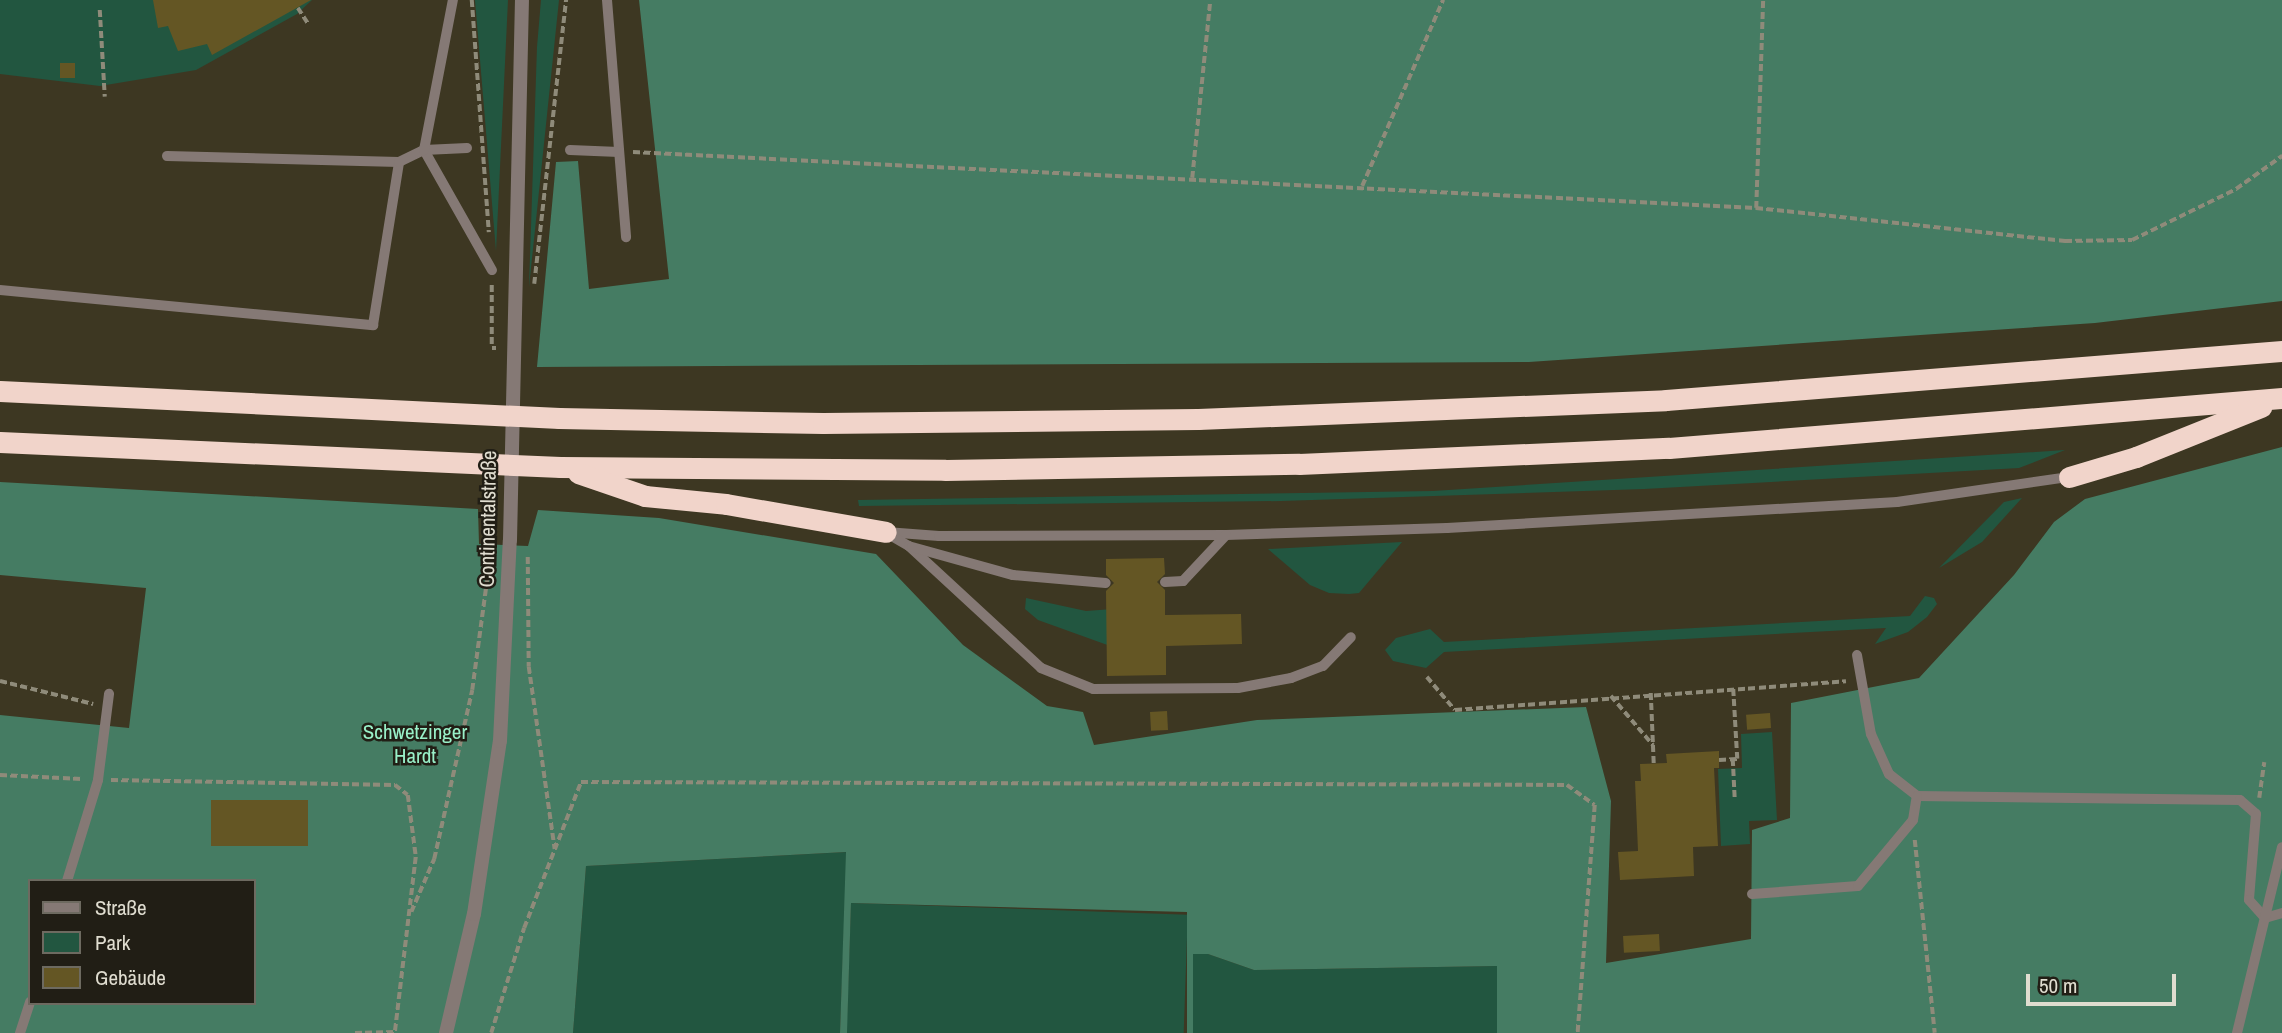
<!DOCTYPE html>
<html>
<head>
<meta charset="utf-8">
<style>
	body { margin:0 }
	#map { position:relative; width:2282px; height:1033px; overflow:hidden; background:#3d3722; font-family:"Archivo Narrow",sans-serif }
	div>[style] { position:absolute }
	.green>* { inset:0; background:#225640; transform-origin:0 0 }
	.forest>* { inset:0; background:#457c63 }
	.building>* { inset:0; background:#645624; transform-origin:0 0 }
	.path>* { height:3.5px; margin-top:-1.75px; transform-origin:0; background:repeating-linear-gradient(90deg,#8f8b7a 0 7px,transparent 0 10.5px) }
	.service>* { height:10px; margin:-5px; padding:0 5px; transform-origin:5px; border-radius:5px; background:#857975 }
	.minor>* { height:14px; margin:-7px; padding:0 7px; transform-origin:7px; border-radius:7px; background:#857975 }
	.motorway>* { height:21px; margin:-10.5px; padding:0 10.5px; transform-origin:10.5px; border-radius:10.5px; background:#f1d4ca }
	span { translate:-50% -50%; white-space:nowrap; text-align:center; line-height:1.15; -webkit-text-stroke:5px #211e15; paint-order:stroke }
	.street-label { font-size:21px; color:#e0ddd0 }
	.park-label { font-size:21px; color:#99f0c8 }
	.legend { position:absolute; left:28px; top:879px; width:228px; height:126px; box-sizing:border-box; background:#211e15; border:2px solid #6d6a60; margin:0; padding:9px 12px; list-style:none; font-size:21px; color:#e0ddd0 }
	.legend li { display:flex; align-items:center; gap:14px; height:35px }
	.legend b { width:35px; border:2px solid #6d6a60 }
	.scale { position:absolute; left:2026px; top:974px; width:150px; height:32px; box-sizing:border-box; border:4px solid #e0ddd0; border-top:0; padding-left:9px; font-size:21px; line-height:24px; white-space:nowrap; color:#e0ddd0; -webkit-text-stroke:5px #211e15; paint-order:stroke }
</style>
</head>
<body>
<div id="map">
	<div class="green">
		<i style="clip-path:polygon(0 0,312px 0,297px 14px,196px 70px,100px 86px,0 74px)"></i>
		<i style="clip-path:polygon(475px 0,508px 0,496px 251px)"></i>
		<i style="clip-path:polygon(541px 0,559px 0,529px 287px,537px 47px)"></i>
		<i style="clip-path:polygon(2065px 450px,2019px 468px,1644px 489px,1281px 501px,859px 506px,858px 500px,1433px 491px)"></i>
		<i style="clip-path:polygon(2022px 498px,1982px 542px,1939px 568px,2004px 502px)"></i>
		<i style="clip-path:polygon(1402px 542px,1359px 593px,1349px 594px,1329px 593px,1310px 585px,1268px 549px)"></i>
		<i style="clip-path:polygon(1925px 596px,1934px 598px,1937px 604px,1927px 617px,1908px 632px,1875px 644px,1886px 628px,1444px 652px,1426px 668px,1393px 661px,1385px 650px,1396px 638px,1430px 629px,1444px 642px,1910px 616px)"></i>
		<i style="clip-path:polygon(1026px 598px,1086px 611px,1113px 609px,1113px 647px,1038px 620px,1025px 609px)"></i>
		<i style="clip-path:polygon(1772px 732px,1777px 820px,1749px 821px,1750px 844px,1721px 846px,1718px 769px,1742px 768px,1741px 734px)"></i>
		<i style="clip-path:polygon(847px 852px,840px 1033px,573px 1033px,586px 866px)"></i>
		<i style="left:851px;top:903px;width:337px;height:130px;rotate:2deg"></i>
		<i style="clip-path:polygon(1193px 954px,1208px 954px,1254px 970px,1497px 966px,1497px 1033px,1193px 1033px)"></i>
	</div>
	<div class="forest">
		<i style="clip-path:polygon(639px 0,2282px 0,2282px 301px,2095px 323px,1529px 362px,537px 367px,556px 162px,578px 161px,589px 289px,669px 279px)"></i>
		<i style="clip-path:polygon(evenodd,2282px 447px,2282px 1033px,1497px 1033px,1497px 966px,1254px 970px,1208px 954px,1193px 954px,1193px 1033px,1187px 1033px,1187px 912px,851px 903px,847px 1033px,840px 1033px,846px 852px,586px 866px,573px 1033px,0 1033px,0 715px,129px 728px,146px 588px,0 575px,0 482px,478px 509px,479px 544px,528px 546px,538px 510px,659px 518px,876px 554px,963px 645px,1047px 706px,1083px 712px,1094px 745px,1257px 720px,1586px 707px,1611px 801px,1606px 963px,1751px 939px,1752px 830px,1790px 818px,1791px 703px,1919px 678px,2014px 575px,2054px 522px,2085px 499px,2282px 447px,30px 881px,254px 881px,254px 1003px,30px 1003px,30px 881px)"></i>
	</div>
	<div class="building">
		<i style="clip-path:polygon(153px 0,311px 0,212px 55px,207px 44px,178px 51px,168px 26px,158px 28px)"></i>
		<i style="left:60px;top:63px;width:15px;height:15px"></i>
		<i style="clip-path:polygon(1164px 558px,1165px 574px,1157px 582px,1165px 590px,1165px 615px,1241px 614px,1242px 644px,1166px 646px,1166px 675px,1107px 676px,1106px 591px,1114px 583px,1106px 575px,1106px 559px)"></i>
		<i style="left:1167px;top:711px;width:19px;height:17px;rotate:87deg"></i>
		<i style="left:1770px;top:713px;width:15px;height:24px;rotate:86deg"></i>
		<i style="clip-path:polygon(1719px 751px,1719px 768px,1714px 768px,1718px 846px,1693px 847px,1694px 876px,1620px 880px,1618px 852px,1638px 851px,1635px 781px,1641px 781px,1640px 764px,1667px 763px,1666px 754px)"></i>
		<i style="left:308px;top:800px;width:46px;height:97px;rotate:90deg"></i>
		<i style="left:1659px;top:934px;width:17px;height:36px;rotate:87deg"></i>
	</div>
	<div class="path">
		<i style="left:472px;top:0;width:233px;rotate:85.8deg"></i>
		<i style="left:298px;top:8px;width:20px;rotate:57deg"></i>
		<i style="left:100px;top:10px;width:87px;rotate:86.7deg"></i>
		<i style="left:633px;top:152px;width:1124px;rotate:2.85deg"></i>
		<i style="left:1756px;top:208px;width:311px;rotate:6.1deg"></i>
		<i style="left:2065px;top:241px;width:67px;rotate:-0.9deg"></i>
		<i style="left:2132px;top:240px;width:116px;rotate:-26.1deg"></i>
		<i style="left:2236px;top:189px;width:57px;rotate:-35.7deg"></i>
		<i style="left:1192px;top:178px;width:179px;rotate:-84.2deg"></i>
		<i style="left:1362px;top:186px;width:203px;rotate:-66.5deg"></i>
		<i style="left:1756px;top:208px;width:208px;rotate:-88.1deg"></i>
		<i style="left:534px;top:284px;width:286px;rotate:-83.6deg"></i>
		<i style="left:492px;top:285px;width:63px;rotate:90deg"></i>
		<i style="left:492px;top:348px;width:4px"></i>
		<i style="left:528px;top:557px;width:110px;rotate:89.5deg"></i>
		<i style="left:529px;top:667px;width:184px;rotate:81.9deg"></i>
		<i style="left:1427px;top:677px;width:43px;rotate:49.7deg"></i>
		<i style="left:1455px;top:710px;width:392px;rotate:-4.2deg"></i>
		<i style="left:0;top:681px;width:96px;rotate:13.9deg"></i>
		<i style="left:1651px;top:693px;width:71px;rotate:87.6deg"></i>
		<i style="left:1611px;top:696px;width:65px;rotate:49.4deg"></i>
		<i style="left:1733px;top:759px;width:41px;rotate:87.2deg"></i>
		<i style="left:1719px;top:760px;width:18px;rotate:-3deg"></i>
		<i style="left:1737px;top:759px;width:70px;rotate:-93.3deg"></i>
		<i style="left:0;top:775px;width:82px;rotate:2.8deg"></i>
		<i style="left:111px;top:780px;width:284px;rotate:1deg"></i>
		<i style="left:395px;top:785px;width:16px;rotate:38deg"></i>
		<i style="left:408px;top:795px;width:63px;rotate:82.6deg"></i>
		<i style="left:416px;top:857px;width:177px;rotate:96.8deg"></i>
		<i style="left:2259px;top:798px;width:36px;rotate:-82deg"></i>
		<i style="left:1915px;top:840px;width:194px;rotate:84.1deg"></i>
		<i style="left:411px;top:912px;width:58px;rotate:-66.5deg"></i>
		<i style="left:434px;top:859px;width:173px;rotate:-77.3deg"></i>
		<i style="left:472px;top:690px;width:149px;rotate:-82.3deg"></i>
		<i style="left:355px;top:1033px;width:40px;rotate:-1.4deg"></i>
		<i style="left:491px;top:1033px;width:110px;rotate:-72.6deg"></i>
		<i style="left:524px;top:928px;width:157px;rotate:-68.7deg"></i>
		<i style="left:581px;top:782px;width:986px;rotate:0.17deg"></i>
		<i style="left:1567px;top:785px;width:34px;rotate:36deg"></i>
		<i style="left:1595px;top:805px;width:229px;rotate:94.3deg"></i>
	</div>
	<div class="service">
		<i style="left:607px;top:0;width:238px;rotate:85.4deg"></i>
		<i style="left:467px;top:148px;width:43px;rotate:177.3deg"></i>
		<i style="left:424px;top:150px;width:138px;rotate:60.5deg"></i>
		<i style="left:570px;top:150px;width:49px;rotate:2.3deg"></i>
		<i style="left:167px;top:156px;width:232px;rotate:1.5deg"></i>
		<i style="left:0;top:290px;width:375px;rotate:5.4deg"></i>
		<i style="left:373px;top:325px;width:165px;rotate:-80.9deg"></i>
		<i style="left:399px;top:162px;width:28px;rotate:-26deg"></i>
		<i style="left:424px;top:150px;width:153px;rotate:-79.1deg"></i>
		<i style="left:886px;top:532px;width:53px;rotate:4.3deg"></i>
		<i style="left:939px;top:536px;width:287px;rotate:-0.2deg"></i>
		<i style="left:1226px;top:535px;width:221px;rotate:-1.8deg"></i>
		<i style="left:1447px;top:528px;width:451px;rotate:-3.3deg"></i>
		<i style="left:1897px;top:502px;width:174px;rotate:-8.3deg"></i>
		<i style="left:888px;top:534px;width:24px;rotate:30deg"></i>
		<i style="left:909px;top:546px;width:180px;rotate:42.7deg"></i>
		<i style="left:1041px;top:668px;width:56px;rotate:22deg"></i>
		<i style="left:1093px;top:689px;width:145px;rotate:-0.4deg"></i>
		<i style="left:1238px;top:688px;width:54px;rotate:-10.7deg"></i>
		<i style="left:1291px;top:678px;width:34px;rotate:-21deg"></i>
		<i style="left:1323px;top:666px;width:40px;rotate:-46deg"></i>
		<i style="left:912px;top:547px;width:105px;rotate:15.5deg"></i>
		<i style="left:1013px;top:575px;width:93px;rotate:4.9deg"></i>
		<i style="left:1165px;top:582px;width:18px;rotate:-3deg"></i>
		<i style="left:1183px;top:581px;width:63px;rotate:-46.9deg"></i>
		<i style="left:1857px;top:655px;width:80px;rotate:80deg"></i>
		<i style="left:1871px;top:734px;width:44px;rotate:65.8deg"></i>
		<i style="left:1889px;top:774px;width:36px;rotate:38deg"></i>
		<i style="left:1917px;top:796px;width:323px;rotate:0.7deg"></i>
		<i style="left:2240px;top:800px;width:21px;rotate:41deg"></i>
		<i style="left:2256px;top:814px;width:86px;rotate:94.7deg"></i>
		<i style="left:2249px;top:900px;width:24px;rotate:48deg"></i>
		<i style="left:2265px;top:918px;width:18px;rotate:-16deg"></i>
		<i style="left:67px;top:881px;width:106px;rotate:-72.9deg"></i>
		<i style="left:98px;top:780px;width:87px;rotate:-82.7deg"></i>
		<i style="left:1752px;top:894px;width:106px;rotate:-4.3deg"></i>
		<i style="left:1858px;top:886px;width:86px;rotate:-50.2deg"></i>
		<i style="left:1913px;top:820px;width:24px;rotate:-81deg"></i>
		<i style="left:20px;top:1033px;width:33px;rotate:-72deg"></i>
		<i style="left:2237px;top:1033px;width:191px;rotate:-76.4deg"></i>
	</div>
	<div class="minor">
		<i style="left:446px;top:1033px;width:122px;rotate:-76.8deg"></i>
		<i style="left:474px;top:914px;width:175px;rotate:-81.5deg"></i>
		<i style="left:500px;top:741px;width:201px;rotate:-87.2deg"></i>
		<i style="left:510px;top:540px;width:540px;rotate:-88.73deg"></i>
	</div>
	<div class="motorway">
		<i style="left:0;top:391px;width:560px;rotate:2.77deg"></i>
		<i style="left:559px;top:418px;width:264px;rotate:1.1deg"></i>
		<i style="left:823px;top:423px;width:375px;rotate:-0.6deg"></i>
		<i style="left:1198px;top:419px;width:468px;rotate:-2.3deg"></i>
		<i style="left:1666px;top:400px;width:618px;rotate:-4.55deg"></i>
		<i style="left:0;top:442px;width:561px;rotate:2.56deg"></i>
		<i style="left:560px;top:467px;width:385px;rotate:0.4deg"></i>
		<i style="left:945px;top:470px;width:354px;rotate:-1deg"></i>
		<i style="left:1299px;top:464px;width:370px;rotate:-2.5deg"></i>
		<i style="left:1669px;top:448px;width:615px;rotate:-4.66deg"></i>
		<i style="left:578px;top:473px;width:71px;rotate:18.9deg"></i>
		<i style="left:645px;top:496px;width:81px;rotate:5.6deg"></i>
		<i style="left:726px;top:504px;width:162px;rotate:9.9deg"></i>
		<i style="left:2069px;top:477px;width:70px;rotate:-16.6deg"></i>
		<i style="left:2136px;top:457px;width:135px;rotate:-21.8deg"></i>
	</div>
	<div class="street-label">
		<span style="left:488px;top:519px;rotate:-89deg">Continentalstraße</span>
	</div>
	<div class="park-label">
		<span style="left:415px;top:744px">Schwetzinger<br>Hardt</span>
	</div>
	<ul class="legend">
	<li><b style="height:9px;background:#857975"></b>Straße</li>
	<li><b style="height:19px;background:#225640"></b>Park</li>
	<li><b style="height:19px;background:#645624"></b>Gebäude</li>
	</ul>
	<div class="scale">50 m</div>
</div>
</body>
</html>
